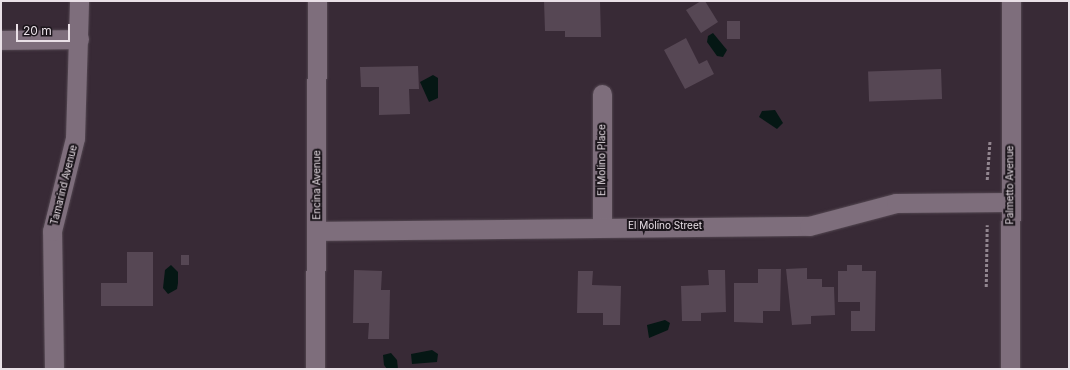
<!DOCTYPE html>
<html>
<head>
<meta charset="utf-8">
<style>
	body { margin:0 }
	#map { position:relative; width:1070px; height:370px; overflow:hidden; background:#382a36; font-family:Inter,sans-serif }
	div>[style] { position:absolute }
	.water>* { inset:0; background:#051714 }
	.building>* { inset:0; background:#564754; transform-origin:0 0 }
	.path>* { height:2.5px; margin-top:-1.25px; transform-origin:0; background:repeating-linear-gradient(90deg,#928690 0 3px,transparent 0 5px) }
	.roads { filter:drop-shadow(0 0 1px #544852) drop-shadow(0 0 1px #544852) }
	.minor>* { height:19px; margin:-9.5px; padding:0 9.5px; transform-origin:9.5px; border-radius:9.5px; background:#7e6e7c }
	span { translate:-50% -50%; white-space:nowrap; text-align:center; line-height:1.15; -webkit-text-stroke:4px #1b151b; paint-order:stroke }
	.street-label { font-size:10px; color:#e9e0e7 }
	.frame { position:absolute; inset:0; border:2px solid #e9e0e7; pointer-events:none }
	.scale { position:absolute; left:16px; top:24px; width:54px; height:18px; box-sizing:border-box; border:2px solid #e9e0e7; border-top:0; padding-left:5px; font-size:12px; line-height:14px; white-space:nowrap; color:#e9e0e7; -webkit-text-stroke:3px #1b151b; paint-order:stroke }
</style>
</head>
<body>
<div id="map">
	<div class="water">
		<i style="clip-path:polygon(713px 33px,727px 50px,723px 57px,717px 56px,707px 42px,708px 36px)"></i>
		<i style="clip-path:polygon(433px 75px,438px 78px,438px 98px,429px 102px,420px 82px)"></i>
		<i style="clip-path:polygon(775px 110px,783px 123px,777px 129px,759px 117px,762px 111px)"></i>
		<i style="clip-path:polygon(171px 265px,178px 272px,178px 283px,177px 289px,168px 294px,163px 288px,165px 270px)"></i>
		<i style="clip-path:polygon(665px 320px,670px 323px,668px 330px,649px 338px,647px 325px)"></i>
		<i style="clip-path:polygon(432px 350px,438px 354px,437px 362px,412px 364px,411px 354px)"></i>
		<i style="clip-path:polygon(391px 353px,397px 360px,398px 369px,387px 369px,384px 365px,383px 355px)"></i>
	</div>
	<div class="building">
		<i style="clip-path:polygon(544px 1px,600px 1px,601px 37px,565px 37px,565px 31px,545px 31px)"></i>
		<i style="clip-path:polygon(701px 1px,705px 1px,718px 22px,701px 33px,686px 10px)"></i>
		<i style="left:727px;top:21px;width:13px;height:18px"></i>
		<i style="clip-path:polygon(686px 38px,699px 64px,707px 60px,714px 74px,685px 89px,664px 50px)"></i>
		<i style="clip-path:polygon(418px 66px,419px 89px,409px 89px,410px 114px,379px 115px,379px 87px,361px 87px,360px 67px)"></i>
		<i style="left:941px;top:69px;width:30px;height:73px;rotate:88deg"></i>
		<i style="clip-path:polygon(127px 252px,153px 252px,153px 306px,101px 306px,101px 283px,127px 283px)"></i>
		<i style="left:181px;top:255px;width:8px;height:10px"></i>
		<i style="clip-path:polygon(847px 265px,862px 265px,862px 271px,876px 271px,875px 331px,851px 331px,851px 311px,860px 311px,860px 302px,838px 302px,838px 271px,847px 271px)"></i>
		<i style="clip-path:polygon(807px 268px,807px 279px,822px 279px,822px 287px,834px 287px,835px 315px,811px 316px,811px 324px,792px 325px,786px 269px)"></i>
		<i style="clip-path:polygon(758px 269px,781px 269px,780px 311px,763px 311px,763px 323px,734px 322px,734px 283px,758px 283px)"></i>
		<i style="clip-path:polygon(354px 270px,382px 271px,381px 290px,390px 290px,389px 339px,368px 339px,369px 323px,353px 323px)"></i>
		<i style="clip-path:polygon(708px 270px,725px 270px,726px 312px,701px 313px,701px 321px,682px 321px,681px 286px,709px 285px)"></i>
		<i style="clip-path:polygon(578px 271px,593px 271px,592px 285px,621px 286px,620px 325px,603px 325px,603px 313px,577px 313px)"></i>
	</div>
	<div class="path">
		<i style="left:987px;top:180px;width:39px;rotate:-86deg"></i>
		<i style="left:986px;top:287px;width:62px;rotate:-89.1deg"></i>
	</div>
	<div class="roads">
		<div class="minor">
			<i style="left:1px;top:40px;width:78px;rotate:-0.7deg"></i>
			<i style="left:602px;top:226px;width:132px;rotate:-90deg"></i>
			<i style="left:317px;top:231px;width:492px;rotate:-0.6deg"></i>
			<i style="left:809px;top:226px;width:90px;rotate:-14.8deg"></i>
			<i style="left:896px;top:203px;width:114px;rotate:-0.5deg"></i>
			<i style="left:54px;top:369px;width:138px;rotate:-90.8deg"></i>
			<i style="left:52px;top:231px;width:96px;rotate:-76.1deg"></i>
			<i style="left:75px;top:138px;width:137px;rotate:-88.3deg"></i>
			<i style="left:315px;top:369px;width:368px;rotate:-89.7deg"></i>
			<i style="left:1010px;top:369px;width:368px;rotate:-89.8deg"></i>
		</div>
	</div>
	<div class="street-label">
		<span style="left:602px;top:160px;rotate:-90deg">El Molino Place</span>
		<span style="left:64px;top:185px;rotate:-76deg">Tamarind Avenue</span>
		<span style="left:317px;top:185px;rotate:-90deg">Encina Avenue</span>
		<span style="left:1010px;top:185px;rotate:-90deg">Palmetto Avenue</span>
		<span style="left:665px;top:226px">El Molino Street</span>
	</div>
	<div class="frame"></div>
	<div class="scale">20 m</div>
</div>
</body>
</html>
